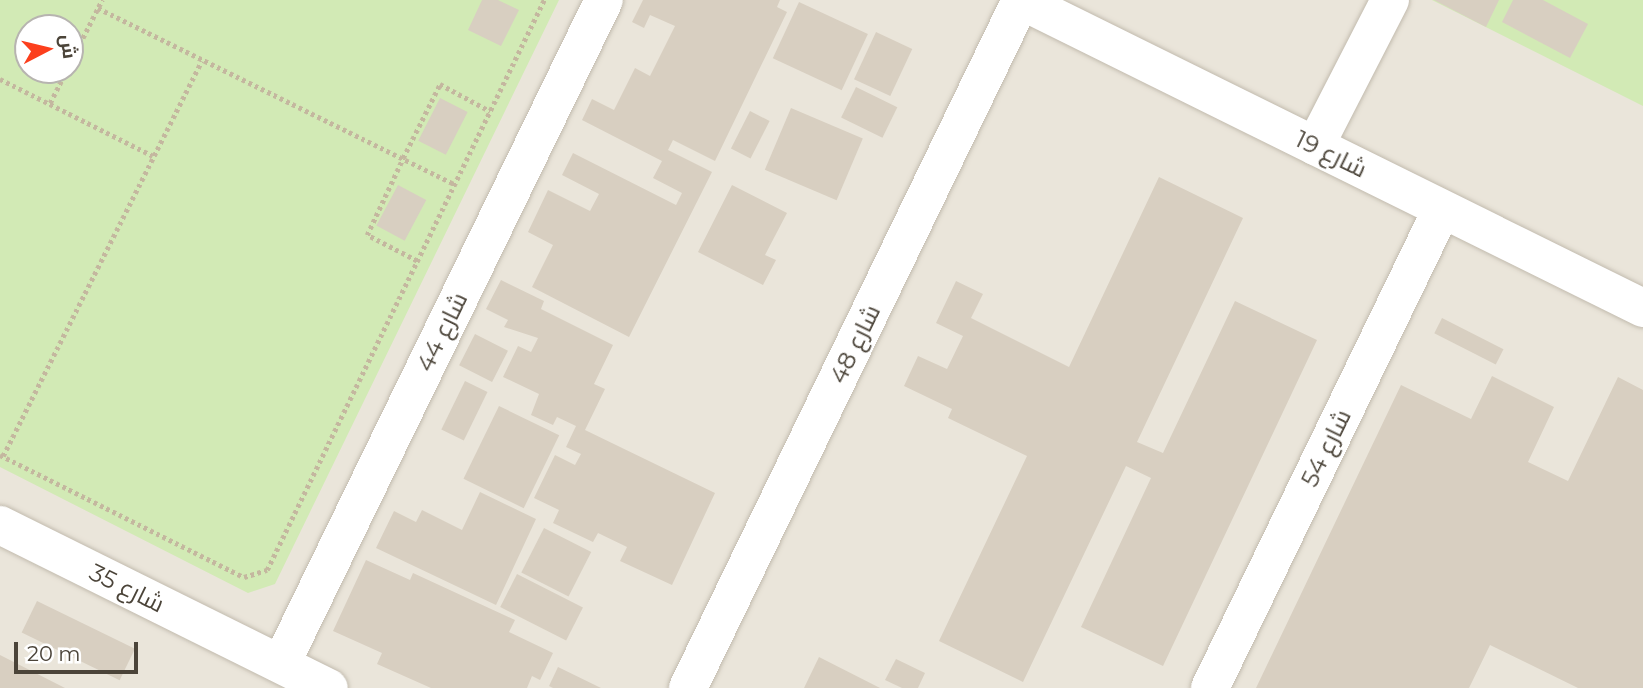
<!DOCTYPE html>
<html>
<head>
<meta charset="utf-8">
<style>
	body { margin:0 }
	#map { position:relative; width:1643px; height:688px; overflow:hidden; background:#f6f3ec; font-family:Montserrat,Cairo,sans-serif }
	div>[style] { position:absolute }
	.residential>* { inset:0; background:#eae5da }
	.green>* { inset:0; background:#d2eab5 }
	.building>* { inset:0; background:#d8cfc1; transform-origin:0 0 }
	.path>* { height:4.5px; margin-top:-2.25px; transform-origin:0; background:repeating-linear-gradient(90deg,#c4b79f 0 3.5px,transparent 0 7px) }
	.roads { filter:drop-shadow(0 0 2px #c2bbae) drop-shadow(0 0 2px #c2bbae) }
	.minor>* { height:38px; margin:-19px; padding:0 19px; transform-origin:19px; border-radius:19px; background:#fff }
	span { translate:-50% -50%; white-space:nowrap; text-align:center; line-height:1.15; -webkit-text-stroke:5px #fff; paint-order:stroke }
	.street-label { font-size:24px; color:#4b4439 }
	.north { position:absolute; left:14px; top:14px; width:70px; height:70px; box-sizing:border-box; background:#fff; border:2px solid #b7b4b0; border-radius:50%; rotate:83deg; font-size:19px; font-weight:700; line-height:28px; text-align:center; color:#4b4439 }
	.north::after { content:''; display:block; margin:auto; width:24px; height:32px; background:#fc3f1d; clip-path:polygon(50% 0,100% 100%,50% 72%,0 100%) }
	.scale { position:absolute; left:14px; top:642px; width:124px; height:32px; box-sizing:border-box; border:4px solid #4b4439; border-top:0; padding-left:9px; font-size:21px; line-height:24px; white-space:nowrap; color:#4b4439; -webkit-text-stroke:5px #fff; paint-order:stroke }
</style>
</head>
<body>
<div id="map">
	<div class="residential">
		<i style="clip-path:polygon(evenodd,0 0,1643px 0,1643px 688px,0 688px,0 0,28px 28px,70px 28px,70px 70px,28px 70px,28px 28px)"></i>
	</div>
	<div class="green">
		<i style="clip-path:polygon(evenodd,0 0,559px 0,275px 584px,248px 593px,0 467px,0 0,28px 28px,70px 28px,70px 70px,28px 70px,28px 28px)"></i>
		<i style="clip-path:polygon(1432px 0,1643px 0,1643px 106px)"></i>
	</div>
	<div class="building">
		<i style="clip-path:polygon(482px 0,498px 0,519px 10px,501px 46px,468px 30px)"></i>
		<i style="clip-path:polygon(643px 0,780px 0,777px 7px,787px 12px,715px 161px,673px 140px,668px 150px,712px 172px,629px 337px,532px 287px,553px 245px,528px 232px,548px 190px,590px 211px,599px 194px,562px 175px,573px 153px,676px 205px,682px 193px,653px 178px,662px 161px,582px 120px,592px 99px,614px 110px,635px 68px,650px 76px,675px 26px,650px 15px,644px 28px,632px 22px)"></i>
		<i style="clip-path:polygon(1434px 0,1499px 0,1486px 27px)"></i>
		<i style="clip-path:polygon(1513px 0,1543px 0,1588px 24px,1570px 58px,1502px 22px)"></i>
		<i style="left:799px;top:2px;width:76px;height:62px;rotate:25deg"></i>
		<i style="left:876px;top:32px;width:40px;height:52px;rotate:25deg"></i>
		<i style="left:856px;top:87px;width:46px;height:34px;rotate:26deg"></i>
		<i style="left:440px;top:98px;width:31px;height:48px;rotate:27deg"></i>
		<i style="left:791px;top:108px;width:78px;height:67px;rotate:23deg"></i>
		<i style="left:750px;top:111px;width:22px;height:42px;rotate:27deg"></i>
		<i style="clip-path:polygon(1159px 177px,1243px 218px,1137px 442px,1163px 453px,1235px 301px,1317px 340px,1163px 666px,1081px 627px,1151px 478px,1126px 466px,1023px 682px,939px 641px,1027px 456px,948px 418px,952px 409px,904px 386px,918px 356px,947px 369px,963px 336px,936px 323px,956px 281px,983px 294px,971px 318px,1069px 367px)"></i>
		<i style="left:398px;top:185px;width:32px;height:46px;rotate:28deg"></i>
		<i style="clip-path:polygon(732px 185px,787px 213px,765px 255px,776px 260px,763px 285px,698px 252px)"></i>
		<i style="clip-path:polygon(501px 280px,544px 301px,541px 309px,613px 345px,594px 384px,605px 389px,585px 430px,715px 493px,672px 585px,620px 561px,627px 547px,598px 533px,593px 542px,553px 523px,559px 510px,534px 498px,555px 455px,575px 465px,581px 454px,566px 447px,576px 426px,557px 417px,553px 425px,531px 415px,539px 394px,503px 377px,518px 346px,531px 352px,538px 338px,504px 327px,508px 320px,486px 309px)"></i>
		<i style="left:1442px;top:318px;width:69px;height:17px;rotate:27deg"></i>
		<i style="left:475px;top:334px;width:37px;height:35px;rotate:27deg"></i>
		<i style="clip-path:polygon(1492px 376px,1554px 407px,1528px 462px,1568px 481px,1618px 377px,1643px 390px,1643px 688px,1578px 688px,1490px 645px,1469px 688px,1256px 688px,1401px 385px,1471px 419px)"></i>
		<i style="left:465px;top:381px;width:25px;height:54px;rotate:26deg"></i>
		<i style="left:499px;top:406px;width:67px;height:81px;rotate:26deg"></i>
		<i style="clip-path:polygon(480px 492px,536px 519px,496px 605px,376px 548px,394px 511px,416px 522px,422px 510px,462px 530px)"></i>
		<i style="left:544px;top:528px;width:53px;height:50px;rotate:27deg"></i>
		<i style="clip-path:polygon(366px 560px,410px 580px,413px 573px,515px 620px,509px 632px,553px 653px,540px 680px,532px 676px,527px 688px,431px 688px,377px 664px,382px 653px,333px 631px)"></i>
		<i style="left:517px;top:574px;width:74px;height:37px;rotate:27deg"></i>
		<i style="left:37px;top:601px;width:109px;height:35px;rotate:26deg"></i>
		<i style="clip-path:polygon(0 655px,65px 688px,0 688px)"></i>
		<i style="clip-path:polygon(819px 657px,880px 688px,804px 688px)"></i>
		<i style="clip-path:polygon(896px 659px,925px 673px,918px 688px,902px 688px,885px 680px)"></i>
		<i style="clip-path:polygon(558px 667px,601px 688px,553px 688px,549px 686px)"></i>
	</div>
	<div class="path">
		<i style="left:98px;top:8px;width:397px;rotate:26.3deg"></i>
		<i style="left:70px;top:63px;width:71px;rotate:-63.1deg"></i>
		<i style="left:0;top:79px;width:171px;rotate:26.7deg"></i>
		<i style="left:50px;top:103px;width:37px;rotate:-63deg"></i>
		<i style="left:417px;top:261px;width:56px;rotate:-152.5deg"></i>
		<i style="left:367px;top:235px;width:85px;rotate:-64.9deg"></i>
		<i style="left:403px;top:158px;width:83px;rotate:-63.4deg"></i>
		<i style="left:440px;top:84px;width:57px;rotate:28.4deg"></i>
		<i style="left:0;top:455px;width:273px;rotate:26.6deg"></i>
		<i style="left:244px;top:577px;width:24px;rotate:-17deg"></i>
		<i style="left:267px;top:570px;width:634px;rotate:-64.08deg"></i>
		<i style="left:3px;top:456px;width:442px;rotate:-63.3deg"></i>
	</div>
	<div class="roads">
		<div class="minor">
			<i style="left:1020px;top:0;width:695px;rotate:26.31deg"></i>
			<i style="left:1315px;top:146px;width:164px;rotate:-62.8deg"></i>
			<i style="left:0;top:525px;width:367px;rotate:26.4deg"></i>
			<i style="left:281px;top:664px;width:738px;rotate:-64.06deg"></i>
			<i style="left:688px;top:688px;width:764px;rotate:-64.17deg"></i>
			<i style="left:1210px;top:688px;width:532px;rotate:-64.16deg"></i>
		</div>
	</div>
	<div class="street-label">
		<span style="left:1331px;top:154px;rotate:26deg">شارع 19</span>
		<span style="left:442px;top:332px;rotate:-64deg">شارع 44</span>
		<span style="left:855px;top:344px;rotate:-64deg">شارع 48</span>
		<span style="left:1326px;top:448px;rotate:-64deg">شارع 54</span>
		<span style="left:127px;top:588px;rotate:26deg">شارع 35</span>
	</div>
	<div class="north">ش</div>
	<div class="scale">20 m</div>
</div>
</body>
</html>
